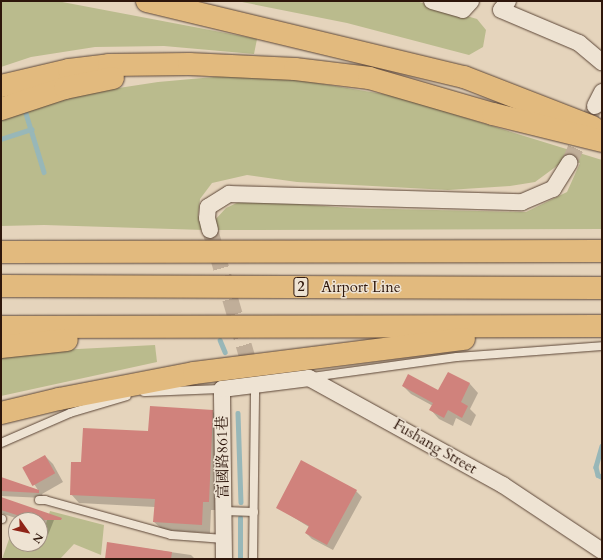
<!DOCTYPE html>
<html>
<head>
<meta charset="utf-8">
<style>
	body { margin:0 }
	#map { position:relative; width:603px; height:560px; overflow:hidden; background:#e5d4bc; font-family:Cardo,"Noto Serif TC",serif }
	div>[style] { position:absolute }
	.green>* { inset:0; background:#babb8d }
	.shadow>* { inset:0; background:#0003 }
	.stream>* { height:4.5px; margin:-2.25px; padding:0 2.25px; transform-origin:2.25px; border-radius:2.25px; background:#98b7b8 }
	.building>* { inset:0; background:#d0827c; transform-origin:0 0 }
	.street-tunnel>* { height:16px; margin-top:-8px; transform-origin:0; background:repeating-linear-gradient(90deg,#c0ae99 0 16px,transparent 0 24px) }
	.roads { filter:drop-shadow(0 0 1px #5c4637) drop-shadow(0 0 1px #5c4637) }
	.lane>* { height:8px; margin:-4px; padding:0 4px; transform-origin:4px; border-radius:4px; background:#eee3d3 }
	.street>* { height:16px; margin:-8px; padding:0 8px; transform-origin:8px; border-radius:8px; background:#eee3d3 }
	.highway>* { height:22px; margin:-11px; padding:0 11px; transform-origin:11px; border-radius:11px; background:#e2ba7e }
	span { translate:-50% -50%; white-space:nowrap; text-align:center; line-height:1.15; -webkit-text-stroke:3px #eee3d3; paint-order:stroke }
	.shield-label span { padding:1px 3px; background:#eee3d3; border:1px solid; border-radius:3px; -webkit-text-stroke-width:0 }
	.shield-label { font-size:14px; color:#2e160b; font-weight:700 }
	.street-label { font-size:15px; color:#2e160b }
	.frame { position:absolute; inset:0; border:2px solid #2e160b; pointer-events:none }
	.north { position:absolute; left:8px; top:512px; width:40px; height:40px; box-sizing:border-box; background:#eee3d3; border:1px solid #a19183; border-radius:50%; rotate:123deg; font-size:11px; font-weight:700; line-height:16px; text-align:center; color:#2e160b }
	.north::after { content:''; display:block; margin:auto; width:14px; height:18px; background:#8f2418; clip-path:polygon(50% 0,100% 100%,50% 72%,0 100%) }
</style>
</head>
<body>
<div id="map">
	<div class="green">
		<i style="clip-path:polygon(1px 1px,57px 1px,257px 39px,254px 54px,164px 46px,95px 47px,31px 57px,1px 67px)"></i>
		<i style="clip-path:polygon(237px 1px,416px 1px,477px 19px,486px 30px,483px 47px,469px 55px,347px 23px)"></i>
		<i style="clip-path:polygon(225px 76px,299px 80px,395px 96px,602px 160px,602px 229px,216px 230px,214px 221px,226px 208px,243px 200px,350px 208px,526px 212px,567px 192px,580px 163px,565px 160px,535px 182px,510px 186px,448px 190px,297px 182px,247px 175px,212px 183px,200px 199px,198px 216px,204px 221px,204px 230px,44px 225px,1px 226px,1px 119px,28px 109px,99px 91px,158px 82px)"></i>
		<i style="clip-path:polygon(155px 345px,157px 362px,1px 396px,1px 356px,59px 350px)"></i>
		<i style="clip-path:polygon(50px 511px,104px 525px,101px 555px,74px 544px,60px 559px,2px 559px,13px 528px,16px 528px,16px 544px,40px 544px,40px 532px,43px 533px)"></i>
	</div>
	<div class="shadow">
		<i style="clip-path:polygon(448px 373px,470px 384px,478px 393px,470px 409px,476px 415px,471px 426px,456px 418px,453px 426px,439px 419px,431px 410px,433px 406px,411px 394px,403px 386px,439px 391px)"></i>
		<i style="clip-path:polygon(212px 411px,221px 420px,217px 510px,211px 510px,210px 533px,163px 530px,154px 522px,155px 507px,79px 503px,71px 494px,82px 464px,149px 432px)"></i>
		<i style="clip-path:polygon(45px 456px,53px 464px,63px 482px,42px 494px,44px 498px,1px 496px,1px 478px,38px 490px,23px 467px)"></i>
		<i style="clip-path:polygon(356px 491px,362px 497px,333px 550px,312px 539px,306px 533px,309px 527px,277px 507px)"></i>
		<i style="clip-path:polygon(1px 498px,54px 520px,48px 535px,40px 532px,40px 520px,21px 520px,1px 513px)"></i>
		<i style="clip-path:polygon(108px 543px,191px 555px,195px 559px,106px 559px)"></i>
	</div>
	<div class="stream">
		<i style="left:24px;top:107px;width:68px;rotate:72.9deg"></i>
		<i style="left:1px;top:139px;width:32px;rotate:-18deg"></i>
		<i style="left:220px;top:340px;width:13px;rotate:67deg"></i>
		<i style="left:238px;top:413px;width:89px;rotate:88.1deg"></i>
		<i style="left:602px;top:446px;width:22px;rotate:106deg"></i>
		<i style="left:596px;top:467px;width:8px;rotate:76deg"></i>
		<i style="left:598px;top:475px;width:4px;rotate:27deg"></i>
		<i style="left:240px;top:559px;width:41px;rotate:-90deg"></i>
	</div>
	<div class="building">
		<i style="clip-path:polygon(448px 372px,470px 383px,461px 402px,468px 406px,462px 418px,448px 410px,444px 418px,429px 410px,433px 403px,402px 386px,408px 374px,438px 390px)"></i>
		<i style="clip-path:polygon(150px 406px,213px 410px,209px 502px,203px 502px,202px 525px,153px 522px,155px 499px,70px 495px,71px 462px,81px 462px,83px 428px,148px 431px)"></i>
		<i style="left:45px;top:455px;width:21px;height:26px;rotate:61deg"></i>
		<i style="clip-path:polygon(301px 460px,357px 490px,327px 545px,305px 533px,309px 526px,276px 508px)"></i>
		<i style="clip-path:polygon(1px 477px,39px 490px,39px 493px,1px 491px)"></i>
		<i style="clip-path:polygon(1px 497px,62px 518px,61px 520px,19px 520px,20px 516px,1px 510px)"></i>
		<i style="clip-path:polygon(107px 542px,172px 552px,171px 559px,105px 559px)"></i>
	</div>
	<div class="street-tunnel">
		<i style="left:569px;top:163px;width:63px;rotate:-65.5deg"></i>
		<i style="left:210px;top:230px;width:153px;rotate:73.7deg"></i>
	</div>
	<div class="roads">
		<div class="lane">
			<i style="left:312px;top:377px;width:146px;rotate:-7.9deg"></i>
			<i style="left:457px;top:357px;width:145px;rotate:-4.3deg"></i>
			<i style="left:144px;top:392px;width:78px;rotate:-2.2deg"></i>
			<i style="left:1px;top:443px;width:75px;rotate:-23.5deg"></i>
			<i style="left:70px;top:413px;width:59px;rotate:-16.6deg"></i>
			<i style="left:39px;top:500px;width:6px"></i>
			<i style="left:45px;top:500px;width:131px;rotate:15.5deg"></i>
			<i style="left:171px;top:535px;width:53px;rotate:4.3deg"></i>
			<i style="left:224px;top:511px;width:30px;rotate:2deg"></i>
			<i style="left:1px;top:519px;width:1px"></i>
			<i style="left:253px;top:559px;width:174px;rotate:-89.3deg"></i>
		</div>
		<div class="street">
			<i style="left:432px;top:1px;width:32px;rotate:16deg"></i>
			<i style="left:463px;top:10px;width:12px;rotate:-48deg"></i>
			<i style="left:508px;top:1px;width:11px;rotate:128deg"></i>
			<i style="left:501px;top:10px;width:85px;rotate:22.9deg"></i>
			<i style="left:579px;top:43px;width:30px;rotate:40deg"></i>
			<i style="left:595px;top:106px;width:16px;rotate:-63deg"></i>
			<i style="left:210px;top:230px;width:12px;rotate:-104deg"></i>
			<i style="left:207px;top:218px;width:11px;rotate:-85deg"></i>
			<i style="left:208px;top:207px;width:25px;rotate:-32deg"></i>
			<i style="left:229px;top:194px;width:293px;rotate:1.6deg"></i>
			<i style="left:522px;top:202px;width:34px;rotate:-23deg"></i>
			<i style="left:553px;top:189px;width:31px;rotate:-58deg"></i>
			<i style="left:224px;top:559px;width:170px;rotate:-90.7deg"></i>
			<i style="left:222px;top:389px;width:88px;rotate:-7.2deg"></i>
			<i style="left:309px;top:378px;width:222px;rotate:28.9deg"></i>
			<i style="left:503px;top:485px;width:119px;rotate:33.7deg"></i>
		</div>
		<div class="highway">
			<i style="left:147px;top:1px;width:326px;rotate:13.5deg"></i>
			<i style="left:464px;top:77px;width:138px;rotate:21.2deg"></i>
			<i style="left:1px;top:86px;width:70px;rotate:-13.2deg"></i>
			<i style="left:69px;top:70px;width:40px;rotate:-7.1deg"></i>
			<i style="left:109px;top:65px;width:80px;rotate:-0.7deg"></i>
			<i style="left:189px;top:64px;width:106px;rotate:2.7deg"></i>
			<i style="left:295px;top:69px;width:75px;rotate:6.9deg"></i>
			<i style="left:369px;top:78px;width:129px;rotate:16.2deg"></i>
			<i style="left:493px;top:114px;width:112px;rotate:13.9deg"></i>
			<i style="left:1px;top:109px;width:67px;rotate:-18.2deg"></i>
			<i style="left:65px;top:88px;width:49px;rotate:-11.8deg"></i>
			<i style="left:1px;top:252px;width:601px;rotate:-0.1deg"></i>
			<i style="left:1px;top:286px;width:601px;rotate:0.19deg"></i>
			<i style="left:1px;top:327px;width:601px;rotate:-0.1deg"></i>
			<i style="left:1px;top:347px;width:66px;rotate:-6.1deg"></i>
			<i style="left:1px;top:413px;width:60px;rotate:-13.6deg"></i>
			<i style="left:59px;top:399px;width:137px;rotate:-10.9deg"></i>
			<i style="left:194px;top:373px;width:272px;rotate:-7.2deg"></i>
		</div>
	</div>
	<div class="shield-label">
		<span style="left:301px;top:287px">2</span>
	</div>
	<div class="street-label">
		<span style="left:361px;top:288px">Airport Line</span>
		<span style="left:435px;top:447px;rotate:30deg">Fushang Street</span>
		<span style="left:223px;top:457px;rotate:-91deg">富國路861巷</span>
	</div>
	<div class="frame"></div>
	<div class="north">N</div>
</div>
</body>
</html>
